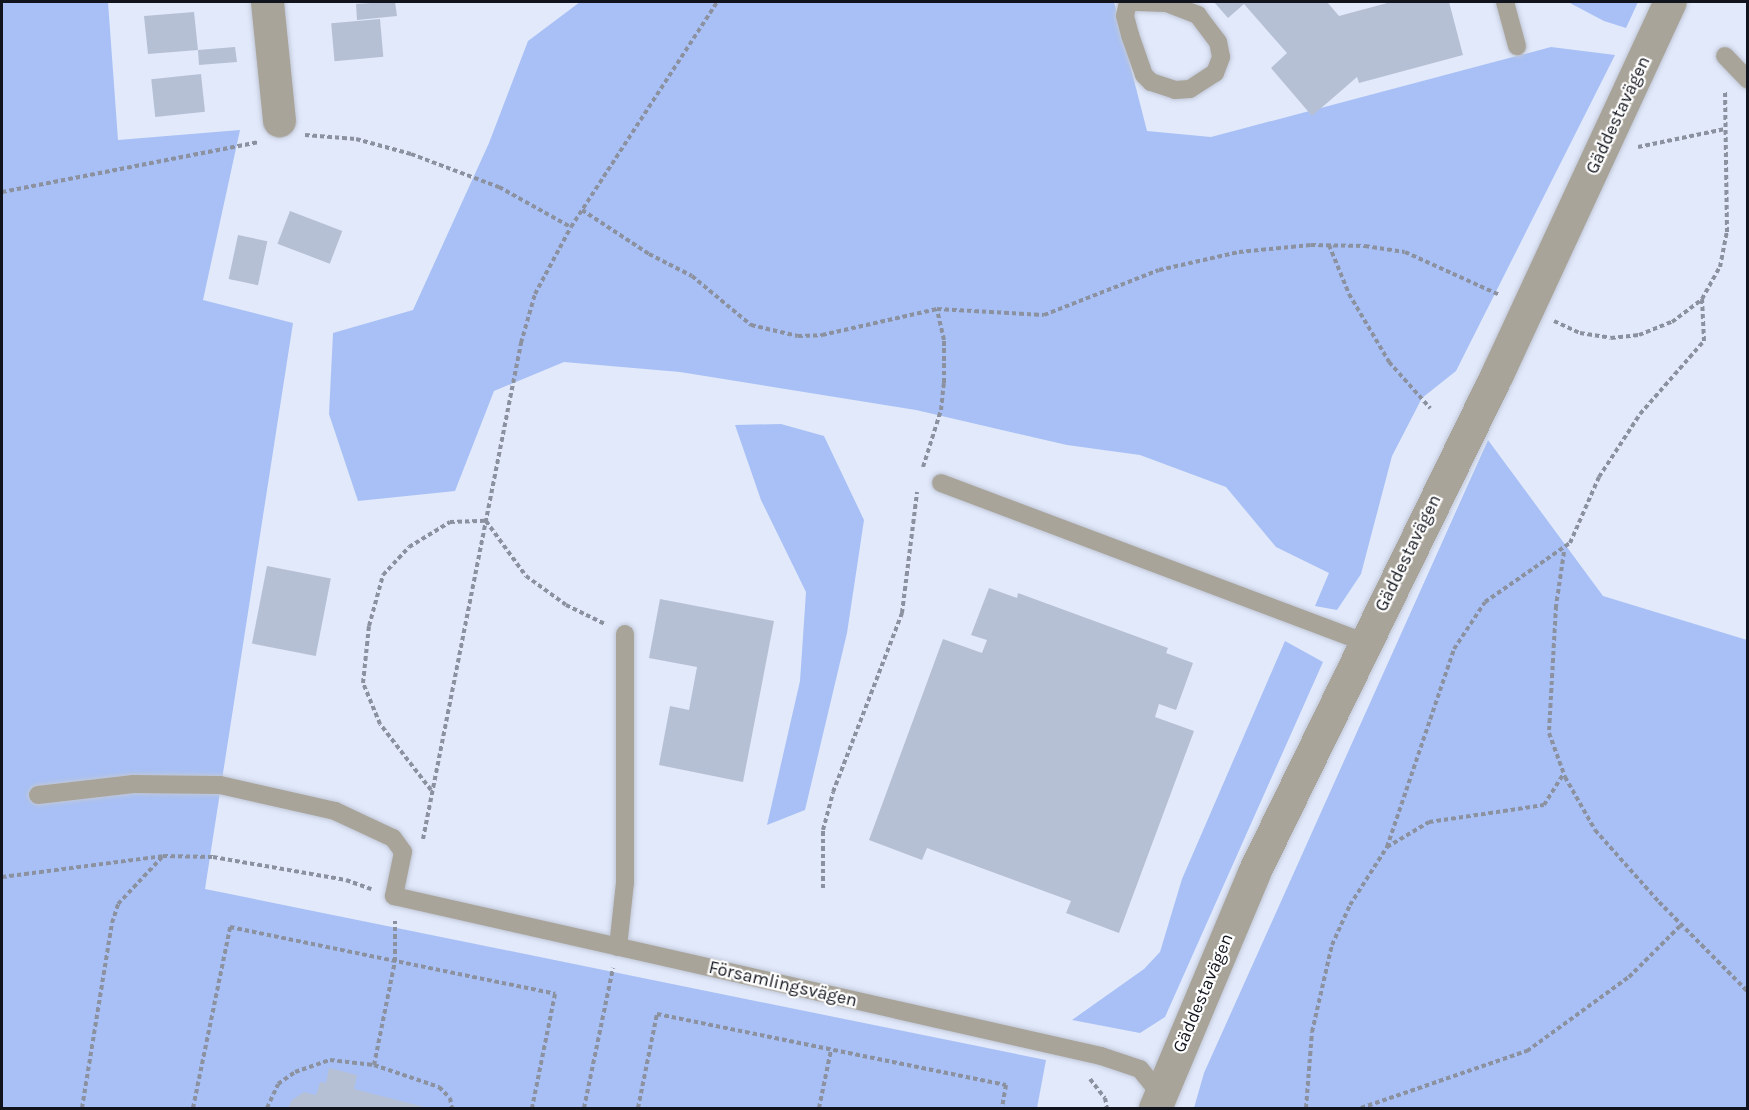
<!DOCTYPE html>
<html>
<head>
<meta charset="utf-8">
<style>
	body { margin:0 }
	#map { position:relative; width:1749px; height:1110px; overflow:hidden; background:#e1e9fb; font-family:Karla,sans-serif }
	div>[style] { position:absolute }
	.green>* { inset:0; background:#a8c0f5 }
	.building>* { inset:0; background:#b6c0d5; transform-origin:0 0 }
	.path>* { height:4px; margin-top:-2px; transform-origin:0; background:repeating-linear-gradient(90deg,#8b919f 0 4.5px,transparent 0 7.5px) }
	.roads { filter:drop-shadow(0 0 2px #c0c7d7) drop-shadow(0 0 2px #c0c7d7) }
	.service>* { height:18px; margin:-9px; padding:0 9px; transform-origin:9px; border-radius:9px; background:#a9a49a }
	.minor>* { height:33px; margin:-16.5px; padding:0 16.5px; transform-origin:16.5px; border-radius:16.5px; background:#a9a49a }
	.tertiary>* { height:33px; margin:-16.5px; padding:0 16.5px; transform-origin:16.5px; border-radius:16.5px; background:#a9a49a }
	span { translate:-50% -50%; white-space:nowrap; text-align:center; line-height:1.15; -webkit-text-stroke:4.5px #fff; paint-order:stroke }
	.street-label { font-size:18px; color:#11141c }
	.frame { position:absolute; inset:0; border:3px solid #11141c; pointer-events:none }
</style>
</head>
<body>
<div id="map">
	<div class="green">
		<i style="clip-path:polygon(2px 2px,108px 2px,118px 140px,240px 130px,203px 300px,293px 323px,205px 889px,1046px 1060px,1037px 1108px,2px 1108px)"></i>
		<i style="clip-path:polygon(580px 2px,1114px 2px,1147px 131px,1211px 137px,1551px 47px,1615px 55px,1456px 371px,1422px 398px,1392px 456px,1361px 574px,1337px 610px,1315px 606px,1329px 573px,1276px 547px,1226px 487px,1140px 455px,1067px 445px,916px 410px,680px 372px,564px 362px,494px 391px,455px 491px,358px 501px,329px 414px,333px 333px,413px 310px,489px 143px,528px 41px)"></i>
		<i style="clip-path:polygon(1568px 2px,1638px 2px,1626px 28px,1604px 21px)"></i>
		<i style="clip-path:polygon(781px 424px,824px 436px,864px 520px,847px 633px,805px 810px,767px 825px,800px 681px,806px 592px,761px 500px,735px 425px)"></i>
		<i style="clip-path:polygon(1488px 440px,1603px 596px,1747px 640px,1747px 1108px,1194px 1108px,1204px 1073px)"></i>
		<i style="clip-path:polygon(1285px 641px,1323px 662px,1165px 1017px,1140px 1033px,1072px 1020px,1144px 969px,1160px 952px,1182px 879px)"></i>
	</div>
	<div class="building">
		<i style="clip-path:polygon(386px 2px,395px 2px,397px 16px,357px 20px,356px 4px)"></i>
		<i style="clip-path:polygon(1214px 2px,1327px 2px,1339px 16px,1391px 2px,1449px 2px,1463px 55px,1359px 83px,1357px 77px,1312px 116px,1271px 68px,1287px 53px,1244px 4px,1228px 18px)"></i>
		<i style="clip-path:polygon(194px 12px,198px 50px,235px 47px,237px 62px,199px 65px,198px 50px,148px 54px,144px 16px)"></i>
		<i style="left:380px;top:19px;width:38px;height:49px;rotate:85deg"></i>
		<i style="left:201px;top:74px;width:38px;height:50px;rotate:84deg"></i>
		<i style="left:290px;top:211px;width:56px;height:35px;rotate:21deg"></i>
		<i style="left:238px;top:235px;width:30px;height:45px;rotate:12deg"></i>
		<i style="left:267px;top:566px;width:65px;height:79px;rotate:11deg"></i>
		<i style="clip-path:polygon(989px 588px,1017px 598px,1018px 593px,1168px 648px,1166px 653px,1193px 663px,1176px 710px,1159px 704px,1155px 717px,1194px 731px,1119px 933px,1066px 913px,1071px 901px,927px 848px,922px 860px,869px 840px,943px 639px,982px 653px,987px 640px,971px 635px)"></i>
		<i style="clip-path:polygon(660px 599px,774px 621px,743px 782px,659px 765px,670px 706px,689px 710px,697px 667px,649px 658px)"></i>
		<i style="clip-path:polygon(329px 1068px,357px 1075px,354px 1089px,428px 1108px,288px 1108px,292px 1100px,304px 1092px,316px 1095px,320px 1082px,326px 1083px)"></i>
	</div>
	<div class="path">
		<i style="left:305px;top:135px;width:51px;rotate:4.5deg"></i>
		<i style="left:356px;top:139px;width:57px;rotate:15.3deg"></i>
		<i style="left:411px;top:154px;width:94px;rotate:20.6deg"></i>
		<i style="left:499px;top:187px;width:82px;rotate:29.1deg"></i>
		<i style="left:1638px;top:147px;width:89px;rotate:-11.7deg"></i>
		<i style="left:2px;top:192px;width:262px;rotate:-11deg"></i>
		<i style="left:582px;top:210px;width:80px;rotate:33.3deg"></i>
		<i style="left:649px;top:254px;width:48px;rotate:27.1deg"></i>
		<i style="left:692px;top:276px;width:77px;rotate:39.7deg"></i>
		<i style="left:751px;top:325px;width:48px;rotate:13.2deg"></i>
		<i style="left:798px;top:336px;width:24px;rotate:-2deg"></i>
		<i style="left:822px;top:335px;width:118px;rotate:-12.7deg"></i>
		<i style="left:937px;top:309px;width:107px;rotate:3.2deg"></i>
		<i style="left:1044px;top:315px;width:123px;rotate:-21.4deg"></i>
		<i style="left:1159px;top:270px;width:82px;rotate:-12.7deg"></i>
		<i style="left:1239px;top:252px;width:72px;rotate:-5.6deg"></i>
		<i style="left:1311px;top:245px;width:54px;rotate:1.1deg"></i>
		<i style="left:1365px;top:246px;width:40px;rotate:8.5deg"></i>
		<i style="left:1405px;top:252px;width:104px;rotate:24.4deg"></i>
		<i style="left:1329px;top:245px;width:53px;rotate:67.8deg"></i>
		<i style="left:1349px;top:294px;width:79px;rotate:59.5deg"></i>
		<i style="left:1389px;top:362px;width:62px;rotate:48.3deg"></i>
		<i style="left:1554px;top:321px;width:29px;rotate:25deg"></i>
		<i style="left:1580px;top:333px;width:31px;rotate:9deg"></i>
		<i style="left:1611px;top:338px;width:28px;rotate:-6deg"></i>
		<i style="left:1639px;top:335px;width:35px;rotate:-22deg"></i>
		<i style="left:1672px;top:322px;width:38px;rotate:-37deg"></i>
		<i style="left:1702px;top:299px;width:37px;rotate:-61deg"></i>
		<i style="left:1720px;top:267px;width:36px;rotate:-79deg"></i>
		<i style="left:1727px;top:232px;width:140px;rotate:-90.8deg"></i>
		<i style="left:923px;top:467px;width:60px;rotate:-72.5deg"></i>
		<i style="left:941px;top:410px;width:27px;rotate:-84deg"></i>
		<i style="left:944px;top:383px;width:43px;rotate:-90deg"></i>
		<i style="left:944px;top:340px;width:32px;rotate:-103deg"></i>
		<i style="left:1564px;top:552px;width:55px;rotate:98.4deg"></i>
		<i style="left:1556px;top:606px;width:127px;rotate:93.2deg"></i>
		<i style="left:1549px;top:733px;width:47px;rotate:70deg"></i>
		<i style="left:1565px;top:777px;width:61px;rotate:60.5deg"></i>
		<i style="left:1595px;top:830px;width:96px;rotate:48.4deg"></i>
		<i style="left:1659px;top:902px;width:127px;rotate:45.3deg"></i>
		<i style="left:431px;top:790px;width:83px;rotate:-127.7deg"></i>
		<i style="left:380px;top:724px;width:44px;rotate:-112.5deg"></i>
		<i style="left:363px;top:683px;width:57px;rotate:-84deg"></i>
		<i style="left:369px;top:626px;width:53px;rotate:-74.6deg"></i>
		<i style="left:383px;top:575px;width:38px;rotate:-47deg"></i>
		<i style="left:409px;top:547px;width:48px;rotate:-31.4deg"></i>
		<i style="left:450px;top:522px;width:36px;rotate:-2deg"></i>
		<i style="left:486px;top:521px;width:68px;rotate:54deg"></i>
		<i style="left:526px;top:576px;width:49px;rotate:35.9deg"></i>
		<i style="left:566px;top:605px;width:43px;rotate:26deg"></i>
		<i style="left:423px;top:839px;width:506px;rotate:-78.82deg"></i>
		<i style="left:521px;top:343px;width:51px;rotate:-74.1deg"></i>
		<i style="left:535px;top:294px;width:76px;rotate:-61.8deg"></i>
		<i style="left:571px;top:227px;width:268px;rotate:-57deg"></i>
		<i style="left:1387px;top:847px;width:49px;rotate:-30.8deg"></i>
		<i style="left:1429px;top:822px;width:116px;rotate:-8.4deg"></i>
		<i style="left:1544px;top:805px;width:36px;rotate:-58deg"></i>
		<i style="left:2px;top:877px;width:162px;rotate:-7.4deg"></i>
		<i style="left:163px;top:856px;width:50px;rotate:1.1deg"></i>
		<i style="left:213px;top:857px;width:135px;rotate:9.8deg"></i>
		<i style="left:346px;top:880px;width:27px;rotate:20deg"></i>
		<i style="left:823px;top:888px;width:58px;rotate:-90deg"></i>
		<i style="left:823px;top:830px;width:39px;rotate:-75deg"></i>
		<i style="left:833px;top:792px;width:192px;rotate:-68.9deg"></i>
		<i style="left:902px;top:613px;width:122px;rotate:-82.9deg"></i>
		<i style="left:374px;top:1065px;width:106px;rotate:-78.6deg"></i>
		<i style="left:395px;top:961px;width:40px;rotate:-90deg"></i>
		<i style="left:1090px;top:1079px;width:24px;rotate:52deg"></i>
		<i style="left:1105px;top:1098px;width:10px;rotate:79deg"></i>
		<i style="left:82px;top:1108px;width:187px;rotate:-80.8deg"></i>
		<i style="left:112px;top:923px;width:20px;rotate:-72deg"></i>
		<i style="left:118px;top:904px;width:64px;rotate:-46.9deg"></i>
		<i style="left:193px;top:1108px;width:185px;rotate:-78.4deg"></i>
		<i style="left:230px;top:927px;width:332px;rotate:11.6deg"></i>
		<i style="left:555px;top:994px;width:116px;rotate:101.4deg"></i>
		<i style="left:267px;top:1108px;width:26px;rotate:-65deg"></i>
		<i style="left:278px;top:1084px;width:21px;rotate:-35deg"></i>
		<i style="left:295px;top:1072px;width:37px;rotate:-19deg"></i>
		<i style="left:330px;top:1060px;width:44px;rotate:6.5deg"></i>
		<i style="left:374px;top:1065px;width:69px;rotate:18.7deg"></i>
		<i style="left:439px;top:1087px;width:16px;rotate:45deg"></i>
		<i style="left:450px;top:1098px;width:10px;rotate:79deg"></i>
		<i style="left:584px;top:1108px;width:143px;rotate:-78.3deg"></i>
		<i style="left:638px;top:1108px;width:96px;rotate:-78.6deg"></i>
		<i style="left:657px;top:1014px;width:356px;rotate:11.5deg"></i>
		<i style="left:1006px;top:1085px;width:23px;rotate:100deg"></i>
		<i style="left:819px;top:1108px;width:59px;rotate:-78.3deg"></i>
		<i style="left:1306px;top:1108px;width:76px;rotate:-85.5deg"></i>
		<i style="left:1312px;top:1032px;width:89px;rotate:-77.1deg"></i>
		<i style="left:1332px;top:945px;width:44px;rotate:-65.8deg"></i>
		<i style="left:1350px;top:905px;width:69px;rotate:-57.5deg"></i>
		<i style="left:1387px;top:847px;width:209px;rotate:-71.3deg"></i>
		<i style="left:1454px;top:649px;width:56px;rotate:-56.6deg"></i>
		<i style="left:1485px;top:602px;width:103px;rotate:-34.8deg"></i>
		<i style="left:1570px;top:543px;width:72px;rotate:-66.3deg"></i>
		<i style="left:1599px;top:477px;width:75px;rotate:-56.9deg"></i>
		<i style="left:1640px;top:414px;width:97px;rotate:-48.8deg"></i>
		<i style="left:1704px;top:341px;width:42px;rotate:-92.7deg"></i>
		<i style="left:1361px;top:1108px;width:176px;rotate:-19deg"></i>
		<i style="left:1527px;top:1051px;width:126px;rotate:-36deg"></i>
		<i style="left:1629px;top:977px;width:74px;rotate:-45deg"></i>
	</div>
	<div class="roads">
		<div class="service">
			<i style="left:1128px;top:2px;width:14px;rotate:102deg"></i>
			<i style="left:1125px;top:16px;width:20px;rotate:75deg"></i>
			<i style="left:1130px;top:35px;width:42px;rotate:70.7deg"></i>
			<i style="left:1144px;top:75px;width:10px;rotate:45deg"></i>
			<i style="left:1151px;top:82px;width:25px;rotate:18deg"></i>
			<i style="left:1175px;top:90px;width:15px;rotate:-4deg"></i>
			<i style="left:1190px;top:89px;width:30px;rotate:-33deg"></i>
			<i style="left:1215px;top:73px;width:17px;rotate:-69deg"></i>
			<i style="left:1221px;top:57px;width:15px;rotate:-101deg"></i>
			<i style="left:1218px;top:42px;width:34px;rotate:-127deg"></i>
			<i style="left:1198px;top:15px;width:34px;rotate:-159deg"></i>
			<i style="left:1166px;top:3px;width:37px;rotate:-178deg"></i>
			<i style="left:1505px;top:2px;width:46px;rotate:74.7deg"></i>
			<i style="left:1725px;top:56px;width:33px;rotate:46deg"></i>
			<i style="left:941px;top:483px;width:453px;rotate:20.6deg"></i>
			<i style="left:38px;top:795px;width:96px;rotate:-6.6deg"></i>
			<i style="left:133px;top:784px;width:87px;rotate:0.7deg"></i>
			<i style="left:220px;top:785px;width:118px;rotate:12.7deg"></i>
			<i style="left:335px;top:811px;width:64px;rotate:25deg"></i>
			<i style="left:393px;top:838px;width:17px;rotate:54deg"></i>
			<i style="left:403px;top:852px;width:45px;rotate:101.6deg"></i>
			<i style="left:394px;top:896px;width:725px;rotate:12.75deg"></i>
			<i style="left:1101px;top:1056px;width:41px;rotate:18.4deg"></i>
			<i style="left:1140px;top:1069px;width:32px;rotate:51deg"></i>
			<i style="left:618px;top:947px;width:64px;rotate:-83.8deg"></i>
			<i style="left:625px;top:883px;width:249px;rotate:-90deg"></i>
		</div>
		<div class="minor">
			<i style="left:267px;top:2px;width:119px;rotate:84.2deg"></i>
		</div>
		<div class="tertiary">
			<i style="left:1155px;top:1108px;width:256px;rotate:-67.2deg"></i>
			<i style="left:1254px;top:872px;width:554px;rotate:-63.99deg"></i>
			<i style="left:1497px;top:374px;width:410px;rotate:-65.1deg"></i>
		</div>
	</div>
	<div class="street-label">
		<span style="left:1618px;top:115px;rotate:-65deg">Gäddestavägen</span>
		<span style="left:1408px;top:553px;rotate:-64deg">Gäddestavägen</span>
		<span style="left:783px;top:984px;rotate:13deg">Församlingsvägen</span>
		<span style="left:1203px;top:993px;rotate:-67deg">Gäddestavägen</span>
	</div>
	<div class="frame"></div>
</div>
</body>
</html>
